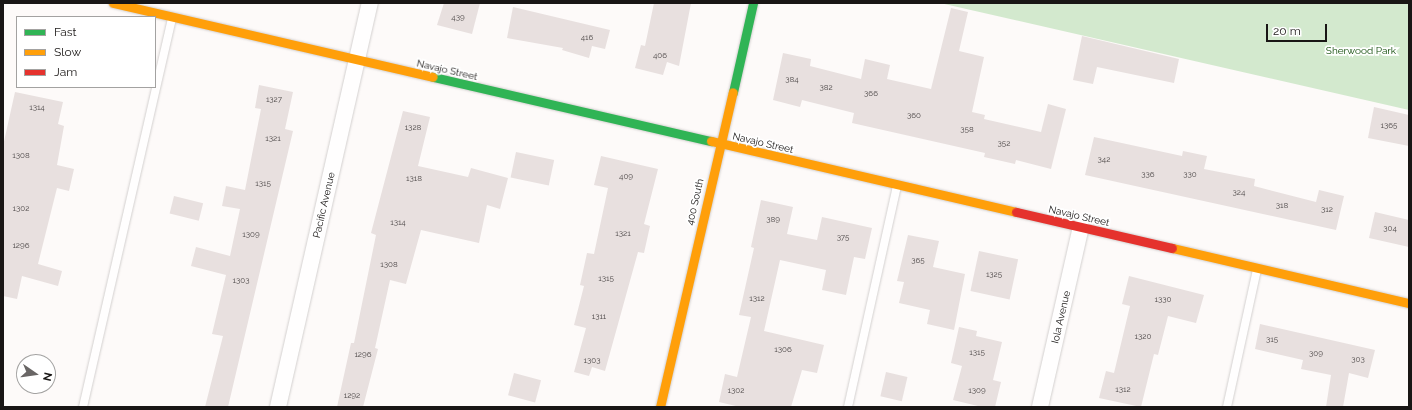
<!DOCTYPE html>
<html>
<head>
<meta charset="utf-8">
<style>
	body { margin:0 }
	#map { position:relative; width:1412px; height:410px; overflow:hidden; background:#fdfaf9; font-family:Raleway,sans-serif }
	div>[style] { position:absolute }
	.green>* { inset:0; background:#d3e9ce }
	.building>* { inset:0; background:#e8e0df; transform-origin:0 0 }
	.roads { filter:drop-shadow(0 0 1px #d3d0cf) drop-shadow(0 0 1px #d3d0cf) }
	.lane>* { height:8px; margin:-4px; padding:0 4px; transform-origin:4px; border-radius:4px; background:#fffefe }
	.street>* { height:16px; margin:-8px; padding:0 8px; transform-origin:8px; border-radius:8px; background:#fffefe }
	.fast>* { height:9px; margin:-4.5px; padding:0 4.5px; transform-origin:4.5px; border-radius:4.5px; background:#30b455 }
	.slow>* { height:9px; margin:-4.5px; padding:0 4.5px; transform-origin:4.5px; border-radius:4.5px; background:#ff9f0a }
	.jam>* { height:9px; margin:-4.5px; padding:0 4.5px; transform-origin:4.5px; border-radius:4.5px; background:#e5322d }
	span { translate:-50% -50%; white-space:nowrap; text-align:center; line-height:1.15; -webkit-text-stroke:3.5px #fff; paint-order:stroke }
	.number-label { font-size:8px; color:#4f4a4a }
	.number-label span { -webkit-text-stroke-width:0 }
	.park-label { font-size:10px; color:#0f4a07 }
	.street-label { font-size:10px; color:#191615 }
	.frame { position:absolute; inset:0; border:4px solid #191615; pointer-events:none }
	.legend { position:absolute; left:16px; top:16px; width:140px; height:72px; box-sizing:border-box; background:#fff; border:1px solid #a3a2a1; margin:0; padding:5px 7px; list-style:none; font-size:12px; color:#191615 }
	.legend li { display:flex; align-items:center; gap:8px; height:20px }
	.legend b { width:20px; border:1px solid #a3a2a1 }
	.north { position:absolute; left:16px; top:354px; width:40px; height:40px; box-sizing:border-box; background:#fff; border:1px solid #a3a2a1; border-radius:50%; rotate:103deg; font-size:11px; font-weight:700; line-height:16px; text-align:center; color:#191615 }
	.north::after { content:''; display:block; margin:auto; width:14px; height:18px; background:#696665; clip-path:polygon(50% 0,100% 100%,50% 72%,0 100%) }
	.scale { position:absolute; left:1266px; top:24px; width:61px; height:18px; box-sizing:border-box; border:2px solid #191615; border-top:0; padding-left:5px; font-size:12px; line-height:14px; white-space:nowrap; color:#191615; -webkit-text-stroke:3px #fff; paint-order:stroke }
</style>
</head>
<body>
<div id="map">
	<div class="green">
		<i style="clip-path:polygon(940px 3px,1409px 3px,1409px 110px)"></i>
	</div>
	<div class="building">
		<i style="clip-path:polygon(444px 3px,480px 3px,472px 34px,437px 25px)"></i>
		<i style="clip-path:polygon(654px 3px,691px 3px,679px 66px,667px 62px,663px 75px,635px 68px,641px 45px,645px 46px)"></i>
		<i style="clip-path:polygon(513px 7px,610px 30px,605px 49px,592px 46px,589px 58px,562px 50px,563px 48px,507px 38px)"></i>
		<i style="clip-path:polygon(951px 8px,968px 12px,959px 51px,984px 57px,972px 112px,985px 115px,984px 119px,1041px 132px,1048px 104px,1066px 109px,1051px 169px,1016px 160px,1015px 164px,984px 157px,985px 153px,852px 123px,854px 113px,802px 100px,800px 107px,773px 100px,783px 53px,811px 59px,810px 66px,861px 79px,865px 59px,890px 65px,887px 79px,931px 89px)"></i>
		<i style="clip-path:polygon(1082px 36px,1179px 59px,1174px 83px,1097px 67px,1093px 84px,1073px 80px)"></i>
		<i style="clip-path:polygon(259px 85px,293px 92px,285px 129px,293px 131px,228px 407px,205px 407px,223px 336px,212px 334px,226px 275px,191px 266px,196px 247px,230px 256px,240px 209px,222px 206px,226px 186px,245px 190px,261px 109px,255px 108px)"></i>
		<i style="clip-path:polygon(15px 92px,63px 102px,58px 124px,64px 126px,57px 165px,74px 169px,69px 191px,57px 188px,38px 264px,62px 271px,58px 286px,22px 276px,17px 299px,3px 296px,3px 146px)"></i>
		<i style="clip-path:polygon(1374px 107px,1409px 115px,1409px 146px,1368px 138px)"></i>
		<i style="clip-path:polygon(403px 111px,430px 117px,418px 166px,468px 177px,471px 168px,508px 178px,500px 209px,487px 205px,479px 243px,421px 230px,406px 284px,390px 280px,375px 348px,378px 349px,363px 407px,337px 407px,351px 343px,354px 343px,376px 235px,371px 233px)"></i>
		<i style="clip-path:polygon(1094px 137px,1182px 156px,1183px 151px,1207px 156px,1204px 169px,1255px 179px,1254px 186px,1316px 202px,1319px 190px,1344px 196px,1336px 230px,1085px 175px)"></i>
		<i style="left:516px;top:152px;width:39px;height:26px;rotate:12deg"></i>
		<i style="clip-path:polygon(601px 156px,658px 169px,644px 224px,650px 226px,644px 253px,638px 252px,605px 371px,592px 367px,589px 376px,574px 372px,586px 328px,574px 325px,584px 286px,580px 285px,587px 253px,594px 254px,608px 188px,594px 185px)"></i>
		<i style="left:174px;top:196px;width:30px;height:18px;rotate:14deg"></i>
		<i style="clip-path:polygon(761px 200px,793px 207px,787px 234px,817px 240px,822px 217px,872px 228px,865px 259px,854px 257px,846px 295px,822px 290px,826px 270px,780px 260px,764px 331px,824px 345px,817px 373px,802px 370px,791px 407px,740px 407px,719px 402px,725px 374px,737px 377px,751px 317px,739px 315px,754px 248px,751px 247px)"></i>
		<i style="clip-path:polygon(1375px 212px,1409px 220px,1409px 247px,1369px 238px)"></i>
		<i style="clip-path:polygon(908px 235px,939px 241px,933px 267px,965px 274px,954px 330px,927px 324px,930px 310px,899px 303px,904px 282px,897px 281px)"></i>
		<i style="left:979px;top:251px;width:40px;height:41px;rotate:12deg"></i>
		<i style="clip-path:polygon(1129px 276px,1204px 295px,1196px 323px,1168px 316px,1158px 355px,1154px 354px,1141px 407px,1099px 398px,1106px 371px,1114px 373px,1130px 306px,1122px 304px)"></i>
		<i style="clip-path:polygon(1260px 324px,1375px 350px,1368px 378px,1349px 373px,1343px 407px,1326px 407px,1331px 375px,1301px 369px,1303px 360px,1255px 349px)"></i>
		<i style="clip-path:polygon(959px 327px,977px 331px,976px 336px,1002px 342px,993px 380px,1001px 382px,995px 407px,982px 407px,953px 400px,962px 366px,951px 363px)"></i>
		<i style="left:886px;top:372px;width:22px;height:25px;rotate:13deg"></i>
		<i style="left:514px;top:373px;width:28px;height:23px;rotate:15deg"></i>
	</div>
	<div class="roads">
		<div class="lane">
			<i style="left:83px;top:407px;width:399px;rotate:-77.1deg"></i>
			<i style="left:848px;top:407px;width:226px;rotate:-77.5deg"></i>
			<i style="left:1227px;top:407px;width:141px;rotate:-77.7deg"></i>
		</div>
		<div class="street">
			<i style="left:278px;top:407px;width:414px;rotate:-77.2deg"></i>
			<i style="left:1040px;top:407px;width:185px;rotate:-77.2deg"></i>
		</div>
		<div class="fast">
			<i style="left:433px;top:77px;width:285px;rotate:13deg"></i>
			<i style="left:733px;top:92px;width:91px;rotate:-77.3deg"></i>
		</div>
		<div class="slow">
			<i style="left:113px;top:3px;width:328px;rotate:13deg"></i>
			<i style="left:711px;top:141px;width:313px;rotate:13.1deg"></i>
			<i style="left:1172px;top:248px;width:243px;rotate:13.1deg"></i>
			<i style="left:660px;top:407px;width:323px;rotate:-77deg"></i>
		</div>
		<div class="jam">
			<i style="left:1016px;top:212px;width:160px;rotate:13deg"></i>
		</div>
	</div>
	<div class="number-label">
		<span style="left:458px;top:18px">439</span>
		<span style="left:587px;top:38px">416</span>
		<span style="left:660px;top:56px">406</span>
		<span style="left:792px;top:80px">384</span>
		<span style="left:826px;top:88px">382</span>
		<span style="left:871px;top:94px">366</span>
		<span style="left:274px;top:100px">1327</span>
		<span style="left:37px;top:108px">1314</span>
		<span style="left:914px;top:116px">360</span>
		<span style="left:1389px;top:126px">1365</span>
		<span style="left:413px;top:128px">1328</span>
		<span style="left:967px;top:130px">358</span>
		<span style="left:273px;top:139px">1321</span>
		<span style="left:1004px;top:144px">352</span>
		<span style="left:21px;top:156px">1308</span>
		<span style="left:1104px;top:160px">342</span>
		<span style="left:1148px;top:175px">336</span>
		<span style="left:1190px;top:175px">330</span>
		<span style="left:626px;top:177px">409</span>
		<span style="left:414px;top:179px">1318</span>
		<span style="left:263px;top:184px">1315</span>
		<span style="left:1239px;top:193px">324</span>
		<span style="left:1282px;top:206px">318</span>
		<span style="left:21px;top:209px">1302</span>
		<span style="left:1327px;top:210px">312</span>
		<span style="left:773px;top:220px">389</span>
		<span style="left:398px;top:223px">1314</span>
		<span style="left:1390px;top:229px">304</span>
		<span style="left:623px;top:234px">1321</span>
		<span style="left:251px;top:235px">1309</span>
		<span style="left:843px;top:238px">375</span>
		<span style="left:21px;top:246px">1296</span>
		<span style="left:918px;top:261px">365</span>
		<span style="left:389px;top:265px">1308</span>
		<span style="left:994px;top:275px">1325</span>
		<span style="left:606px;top:279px">1315</span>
		<span style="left:241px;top:281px">1303</span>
		<span style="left:757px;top:299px">1312</span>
		<span style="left:1163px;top:300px">1330</span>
		<span style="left:599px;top:317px">1311</span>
		<span style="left:1143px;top:337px">1320</span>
		<span style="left:1272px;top:340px">315</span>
		<span style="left:783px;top:350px">1306</span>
		<span style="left:977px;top:353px">1315</span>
		<span style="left:1316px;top:354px">309</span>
		<span style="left:363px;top:355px">1296</span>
		<span style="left:1358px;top:360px">303</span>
		<span style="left:592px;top:361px">1303</span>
		<span style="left:1123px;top:390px">1312</span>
		<span style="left:736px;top:391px">1302</span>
		<span style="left:977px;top:391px">1309</span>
		<span style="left:352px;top:396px">1292</span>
	</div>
	<div class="park-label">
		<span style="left:1361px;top:51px">Sherwood Park</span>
	</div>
	<div class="street-label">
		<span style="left:447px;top:70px;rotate:13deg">Navajo Street</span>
		<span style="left:763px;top:143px;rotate:13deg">Navajo Street</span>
		<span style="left:695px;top:202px;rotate:-77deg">400 South</span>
		<span style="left:324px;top:205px;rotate:-77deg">Pacific Avenue</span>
		<span style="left:1079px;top:216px;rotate:13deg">Navajo Street</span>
		<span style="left:1061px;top:317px;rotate:-77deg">Iola Avenue</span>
	</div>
	<div class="frame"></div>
	<ul class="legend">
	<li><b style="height:5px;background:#30b455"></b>Fast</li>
	<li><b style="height:5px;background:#ff9f0a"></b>Slow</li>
	<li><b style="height:5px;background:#e5322d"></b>Jam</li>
	</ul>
	<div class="north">N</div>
	<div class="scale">20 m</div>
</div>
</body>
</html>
